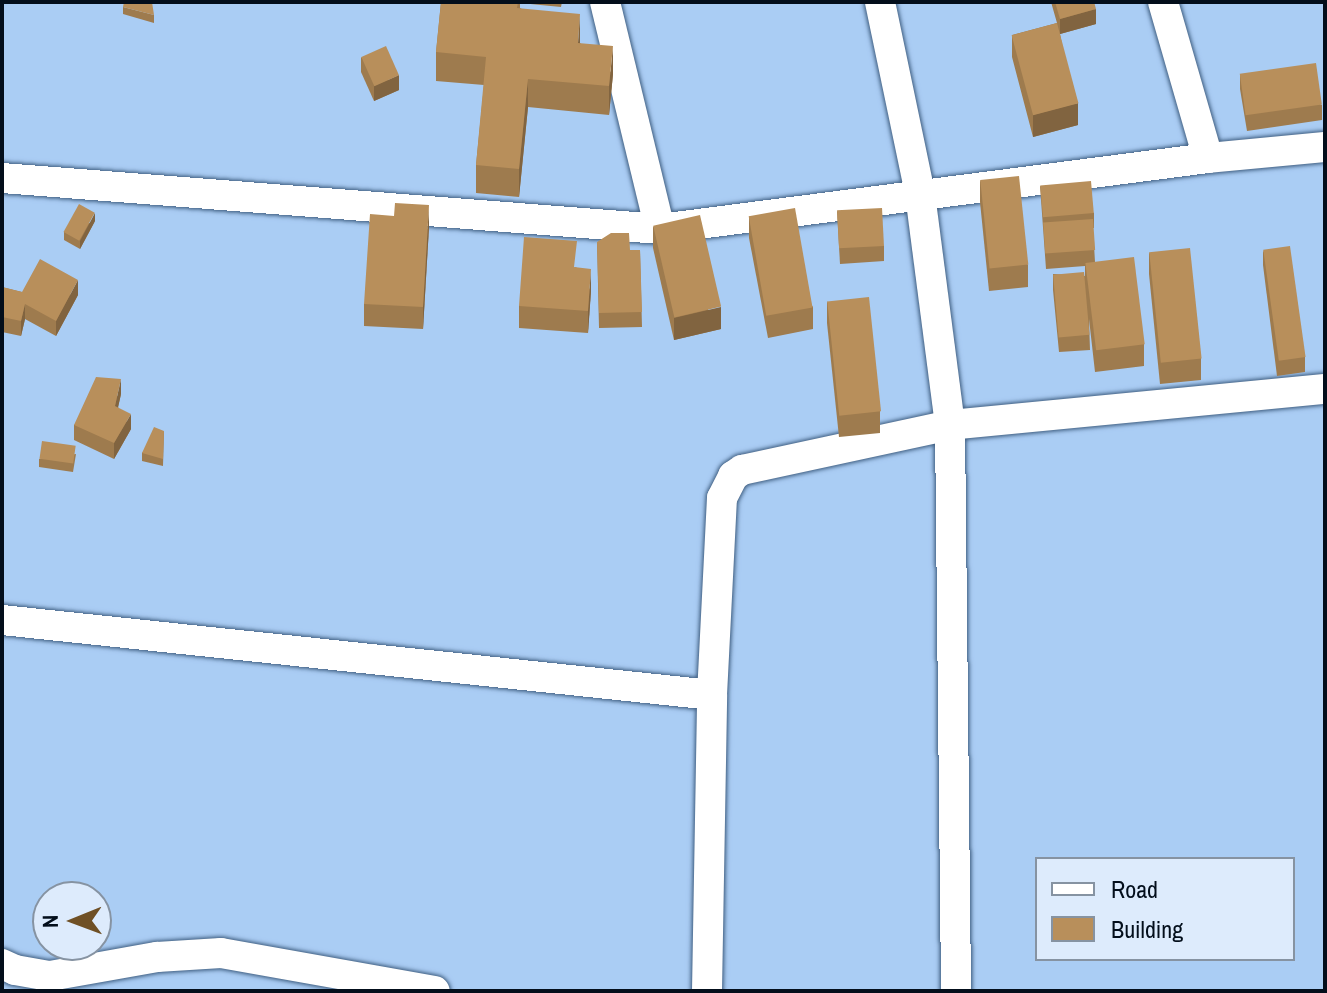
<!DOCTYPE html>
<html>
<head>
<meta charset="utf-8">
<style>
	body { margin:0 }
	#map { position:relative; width:1327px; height:993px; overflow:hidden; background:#aacdf4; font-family:"Archivo Narrow",sans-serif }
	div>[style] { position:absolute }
	.roads { filter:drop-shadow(0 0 2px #405f82) drop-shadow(0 0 2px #405f82) }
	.minor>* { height:30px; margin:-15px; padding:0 15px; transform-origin:15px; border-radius:15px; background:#fff }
	.wall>* { inset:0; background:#9e7b4e }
	.shaded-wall>* { inset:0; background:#816440 }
	.building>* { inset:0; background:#b88f5b; transform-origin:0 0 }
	span { translate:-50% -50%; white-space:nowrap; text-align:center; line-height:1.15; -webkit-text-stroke:6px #ddebfc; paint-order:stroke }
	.frame { position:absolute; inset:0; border:4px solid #030e1b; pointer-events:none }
	.legend { position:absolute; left:1035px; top:857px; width:260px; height:104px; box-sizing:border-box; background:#ddebfc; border:2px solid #8693a2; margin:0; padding:10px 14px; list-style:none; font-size:24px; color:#030e1b }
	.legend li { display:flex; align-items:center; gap:16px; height:40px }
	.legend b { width:40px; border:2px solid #8693a2 }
	.north { position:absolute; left:32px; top:881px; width:80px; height:80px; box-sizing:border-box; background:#ddebfc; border:2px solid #8693a2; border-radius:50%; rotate:269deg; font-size:22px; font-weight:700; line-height:32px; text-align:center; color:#030e1b }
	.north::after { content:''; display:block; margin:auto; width:28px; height:36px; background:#6f5025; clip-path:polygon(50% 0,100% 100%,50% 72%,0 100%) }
</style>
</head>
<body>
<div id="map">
	<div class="roads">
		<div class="minor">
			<i style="left:605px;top:2px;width:234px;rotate:76.4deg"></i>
			<i style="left:880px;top:2px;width:196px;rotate:78.2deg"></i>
			<i style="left:920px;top:194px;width:233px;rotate:82.6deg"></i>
			<i style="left:950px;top:425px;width:566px;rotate:89.39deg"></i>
			<i style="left:1163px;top:2px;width:162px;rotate:73.9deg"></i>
			<i style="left:2px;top:178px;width:660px;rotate:4.43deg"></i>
			<i style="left:660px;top:229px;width:553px;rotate:-7.38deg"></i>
			<i style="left:1208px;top:158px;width:118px;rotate:-5.4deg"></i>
			<i style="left:2px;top:620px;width:714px;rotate:6.03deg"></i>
			<i style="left:2px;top:964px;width:14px;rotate:25deg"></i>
			<i style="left:15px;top:970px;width:36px;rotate:10deg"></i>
			<i style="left:50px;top:976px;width:109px;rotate:-10.1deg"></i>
			<i style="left:157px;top:957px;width:64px;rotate:-3.6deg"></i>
			<i style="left:221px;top:953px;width:217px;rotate:10.1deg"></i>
			<i style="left:707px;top:991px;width:296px;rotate:-89deg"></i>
			<i style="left:712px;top:695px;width:197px;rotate:-87.1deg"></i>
			<i style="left:722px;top:498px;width:25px;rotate:-63deg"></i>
			<i style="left:733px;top:476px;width:11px;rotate:-34deg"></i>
			<i style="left:742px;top:470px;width:213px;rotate:-12.2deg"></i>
			<i style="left:950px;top:425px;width:377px;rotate:-5.5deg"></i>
		</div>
	</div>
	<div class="wall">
		<i style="clip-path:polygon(441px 2px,562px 2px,561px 7px,520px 3px,520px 8px,580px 43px,613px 74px,609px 115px,528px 107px,519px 197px,476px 193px,476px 165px,484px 85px,436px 81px,436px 52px)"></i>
		<i style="clip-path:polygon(1051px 2px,1094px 2px,1096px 24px,1060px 34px,1078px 125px,1033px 137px,1012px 57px,1012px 35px,1057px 23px)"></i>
		<i style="clip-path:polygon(123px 7px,154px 15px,154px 23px,123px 14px)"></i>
		<i style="clip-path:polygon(361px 57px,399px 90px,374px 101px,361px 72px)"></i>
		<i style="clip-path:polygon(1240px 74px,1322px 105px,1322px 120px,1247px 131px,1240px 89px)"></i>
		<i style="clip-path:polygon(980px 180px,1028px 265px,1028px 287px,989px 291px,980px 202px)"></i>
		<i style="clip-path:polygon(1040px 186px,1094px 213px,1094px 228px,1093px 228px,1095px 262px,1144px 344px,1144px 366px,1095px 372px,1089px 319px,1090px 350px,1059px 352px,1053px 290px,1053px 274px,1085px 276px,1085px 266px,1046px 269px)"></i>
		<i style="clip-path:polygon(837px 211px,884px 246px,884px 261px,840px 264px)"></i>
		<i style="clip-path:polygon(749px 216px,813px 307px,813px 329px,768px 338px,749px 238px)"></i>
		<i style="clip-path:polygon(95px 221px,80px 249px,64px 240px,64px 232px)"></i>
		<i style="clip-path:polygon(653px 226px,721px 329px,674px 340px,653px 248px)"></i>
		<i style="clip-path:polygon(429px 227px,423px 329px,364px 326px,364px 304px)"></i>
		<i style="clip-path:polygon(597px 242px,630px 250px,640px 250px,642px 327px,599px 328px)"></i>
		<i style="clip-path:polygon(1263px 250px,1305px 357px,1305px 372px,1277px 376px,1263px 265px)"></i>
		<i style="clip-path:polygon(1149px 252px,1201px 358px,1201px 380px,1160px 384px,1149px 274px)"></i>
		<i style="clip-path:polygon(576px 267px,591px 291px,588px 333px,519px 328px,519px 306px)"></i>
		<i style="clip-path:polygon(2px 287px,22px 292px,78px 295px,56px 336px,25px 319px,21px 336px,2px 332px)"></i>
		<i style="clip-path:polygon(827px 301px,880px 411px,880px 433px,839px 437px,827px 323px)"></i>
		<i style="clip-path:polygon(121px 394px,118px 407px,131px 429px,114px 459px,74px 440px,74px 425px)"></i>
		<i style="clip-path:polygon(164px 431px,163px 466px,142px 461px,142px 453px)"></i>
		<i style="clip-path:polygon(76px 454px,73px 472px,39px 467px,39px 459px)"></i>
	</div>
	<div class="shaded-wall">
		<i style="clip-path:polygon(1096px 9px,1096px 24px,1060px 34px,1060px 19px)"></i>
		<i style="clip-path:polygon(580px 14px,580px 42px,578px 71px,578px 43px)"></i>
		<i style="clip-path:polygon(613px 46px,613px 74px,609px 115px,609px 86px)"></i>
		<i style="clip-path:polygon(399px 75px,399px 90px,374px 101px,374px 86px)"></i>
		<i style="clip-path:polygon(528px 79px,528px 107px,519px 197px,519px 169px)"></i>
		<i style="clip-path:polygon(1078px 103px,1078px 125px,1033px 137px,1033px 115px)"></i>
		<i style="clip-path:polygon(429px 205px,429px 227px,423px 329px,423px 307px)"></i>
		<i style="clip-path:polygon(95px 213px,95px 221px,80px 249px,80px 241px)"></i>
		<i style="clip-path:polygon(591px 269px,591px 291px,588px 333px,588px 311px)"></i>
		<i style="clip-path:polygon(78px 280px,78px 295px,56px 336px,56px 321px)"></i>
		<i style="clip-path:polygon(25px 304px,25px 319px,21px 336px,21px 321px)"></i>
		<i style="clip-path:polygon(721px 307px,721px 329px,674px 340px,674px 318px)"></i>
		<i style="clip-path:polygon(121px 379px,121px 394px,115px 421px,115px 406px)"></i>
		<i style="clip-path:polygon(131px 414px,131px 429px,114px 459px,114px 443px)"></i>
	</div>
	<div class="building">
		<i style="clip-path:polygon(124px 2px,152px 2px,154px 15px,123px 7px)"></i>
		<i style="clip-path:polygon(441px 2px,518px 2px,517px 8px,580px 14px,578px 43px,613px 46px,609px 86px,528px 79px,519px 169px,476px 165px,486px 57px,436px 52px)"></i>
		<i style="clip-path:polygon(1055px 2px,1094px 2px,1096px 9px,1060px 19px)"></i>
		<i style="left:1057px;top:23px;width:83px;height:47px;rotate:75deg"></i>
		<i style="left:386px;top:46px;width:32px;height:27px;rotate:66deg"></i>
		<i style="left:1316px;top:63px;width:42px;height:77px;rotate:82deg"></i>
		<i style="left:1019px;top:176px;width:89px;height:39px;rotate:84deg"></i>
		<i style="left:1091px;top:181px;width:32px;height:51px;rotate:85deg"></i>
		<i style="clip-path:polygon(395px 203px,429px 205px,423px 307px,364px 304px,370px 214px,394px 216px)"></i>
		<i style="left:79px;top:204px;width:18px;height:32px;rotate:29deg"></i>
		<i style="left:795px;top:208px;width:101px;height:47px;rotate:80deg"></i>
		<i style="left:882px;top:208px;width:38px;height:45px;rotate:87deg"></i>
		<i style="left:700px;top:215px;width:94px;height:48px;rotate:77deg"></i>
		<i style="left:1093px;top:219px;width:31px;height:50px;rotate:86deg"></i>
		<i style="clip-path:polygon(611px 233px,629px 233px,630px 250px,640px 250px,642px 312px,599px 313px,597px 242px)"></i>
		<i style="clip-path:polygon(524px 237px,577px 241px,574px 267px,591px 269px,588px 311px,519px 306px)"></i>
		<i style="left:1290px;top:246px;width:112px;height:27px;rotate:82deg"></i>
		<i style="left:1190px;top:248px;width:111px;height:41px;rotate:84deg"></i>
		<i style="left:1134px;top:257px;width:88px;height:49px;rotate:83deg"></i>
		<i style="clip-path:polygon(40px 259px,78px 280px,56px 321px,25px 304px,21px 321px,2px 317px,2px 287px,22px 292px)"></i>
		<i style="left:1084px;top:272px;width:63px;height:31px;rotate:85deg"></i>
		<i style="left:869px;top:297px;width:115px;height:42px;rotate:84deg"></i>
		<i style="clip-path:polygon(96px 377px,121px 379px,115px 406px,131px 414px,114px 443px,74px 425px)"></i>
		<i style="clip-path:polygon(154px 427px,164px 431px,163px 459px,142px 453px)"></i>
		<i style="left:42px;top:441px;width:34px;height:18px;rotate:8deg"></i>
	</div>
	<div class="frame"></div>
	<ul class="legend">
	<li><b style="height:10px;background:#fff"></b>Road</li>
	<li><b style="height:22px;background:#b88f5b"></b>Building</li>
	</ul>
	<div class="north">N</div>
</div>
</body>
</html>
